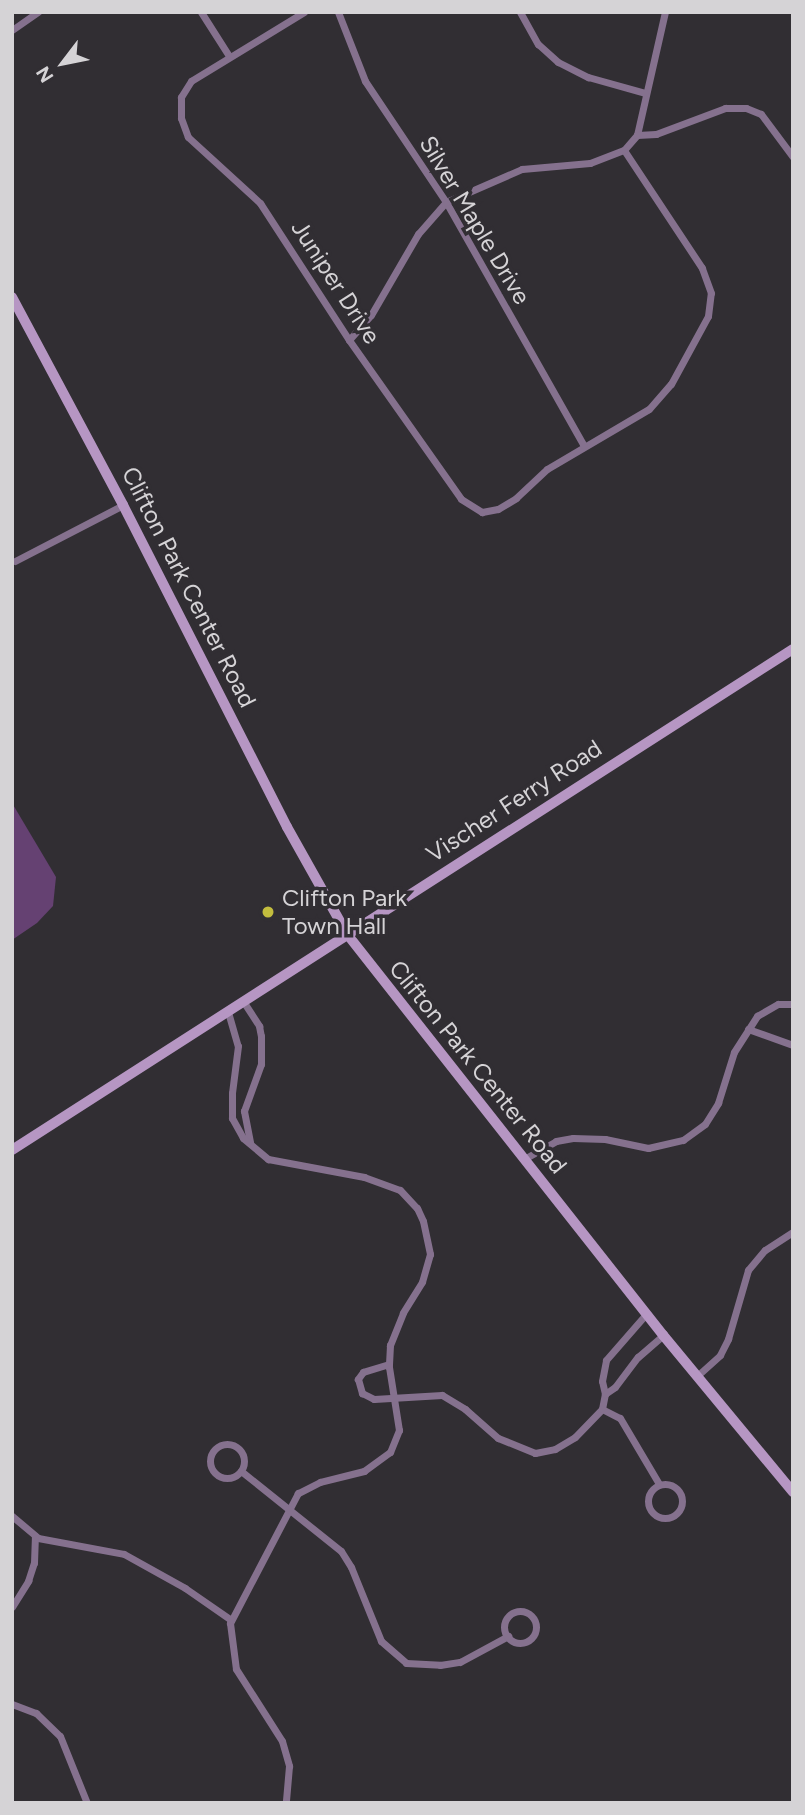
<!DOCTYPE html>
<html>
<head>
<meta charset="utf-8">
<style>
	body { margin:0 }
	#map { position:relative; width:805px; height:1815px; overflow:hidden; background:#312e33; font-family:Figtree,sans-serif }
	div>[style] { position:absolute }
	.green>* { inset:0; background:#654172 }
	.street>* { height:7px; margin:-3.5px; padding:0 3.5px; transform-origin:3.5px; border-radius:3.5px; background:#85718e }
	.street>.ring { margin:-3.5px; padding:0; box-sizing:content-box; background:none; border:7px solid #85718e; border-radius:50% }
	.secondary>* { height:10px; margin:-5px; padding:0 5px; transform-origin:5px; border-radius:5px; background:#b696c3 }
	.dots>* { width:19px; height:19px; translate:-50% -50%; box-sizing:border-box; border:4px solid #312e33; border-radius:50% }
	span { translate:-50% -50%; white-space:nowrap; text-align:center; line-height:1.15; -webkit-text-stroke:7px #312e33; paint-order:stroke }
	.street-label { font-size:24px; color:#d5d3d6 }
	.poi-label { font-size:24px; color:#d5d3d6 }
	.left { translate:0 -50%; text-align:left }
	.frame { position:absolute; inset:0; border:14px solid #d5d3d6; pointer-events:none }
	.north { position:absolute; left:28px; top:28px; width:70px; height:70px; -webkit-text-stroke:5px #312e33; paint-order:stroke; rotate:238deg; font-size:19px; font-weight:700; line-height:28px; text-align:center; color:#d5d3d6 }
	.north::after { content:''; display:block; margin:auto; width:24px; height:32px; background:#d5d3d6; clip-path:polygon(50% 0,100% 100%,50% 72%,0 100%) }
</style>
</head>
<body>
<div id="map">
	<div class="green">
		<i style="clip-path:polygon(12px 803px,56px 877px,53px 906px,37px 923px,12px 940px)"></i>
	</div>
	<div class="street">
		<i style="left:201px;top:12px;width:52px;rotate:57.5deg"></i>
		<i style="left:304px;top:12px;width:132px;rotate:148.6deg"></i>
		<i style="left:191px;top:81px;width:19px;rotate:122deg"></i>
		<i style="left:181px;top:97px;width:21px;rotate:90deg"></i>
		<i style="left:181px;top:118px;width:20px;rotate:70deg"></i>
		<i style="left:188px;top:137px;width:98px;rotate:42.5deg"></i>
		<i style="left:260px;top:203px;width:163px;rotate:57deg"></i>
		<i style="left:349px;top:340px;width:194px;rotate:54.8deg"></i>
		<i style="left:461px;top:499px;width:25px;rotate:32deg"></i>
		<i style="left:482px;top:512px;width:16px;rotate:-11deg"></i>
		<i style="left:498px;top:509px;width:21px;rotate:-31deg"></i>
		<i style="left:516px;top:498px;width:42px;rotate:-43.1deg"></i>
		<i style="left:547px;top:469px;width:118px;rotate:-30.5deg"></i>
		<i style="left:649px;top:409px;width:33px;rotate:-49deg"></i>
		<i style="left:671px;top:384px;width:77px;rotate:-61.4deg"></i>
		<i style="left:708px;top:316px;width:23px;rotate:-83deg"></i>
		<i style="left:711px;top:293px;width:27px;rotate:-110deg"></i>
		<i style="left:702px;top:268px;width:141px;rotate:-123.5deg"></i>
		<i style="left:624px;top:150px;width:20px;rotate:-49deg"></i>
		<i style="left:637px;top:135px;width:126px;rotate:-77.2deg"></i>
		<i style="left:338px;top:12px;width:74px;rotate:68.6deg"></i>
		<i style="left:365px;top:81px;width:146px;rotate:56.2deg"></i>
		<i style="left:446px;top:202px;width:280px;rotate:60.5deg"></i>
		<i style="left:520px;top:12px;width:37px;rotate:61deg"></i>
		<i style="left:538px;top:44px;width:27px;rotate:42deg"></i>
		<i style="left:558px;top:62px;width:34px;rotate:27deg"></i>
		<i style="left:588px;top:77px;width:59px;rotate:15.7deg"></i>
		<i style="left:12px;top:30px;width:32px;rotate:-35deg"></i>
		<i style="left:637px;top:135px;width:19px;rotate:-3deg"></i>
		<i style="left:656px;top:134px;width:74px;rotate:-20.6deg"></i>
		<i style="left:725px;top:108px;width:21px"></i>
		<i style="left:746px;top:108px;width:16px;rotate:22deg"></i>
		<i style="left:761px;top:114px;width:54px;rotate:53.3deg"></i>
		<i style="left:349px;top:340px;width:33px;rotate:-49deg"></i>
		<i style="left:371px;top:315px;width:94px;rotate:-59.9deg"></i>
		<i style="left:418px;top:234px;width:43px;rotate:-48.8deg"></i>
		<i style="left:446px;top:202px;width:83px;rotate:-23.5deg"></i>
		<i style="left:522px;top:169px;width:68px;rotate:-5deg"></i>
		<i style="left:590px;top:163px;width:36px;rotate:-21deg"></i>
		<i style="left:15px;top:561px;width:122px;rotate:-27.4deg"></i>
		<i style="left:243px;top:1001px;width:30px;rotate:57deg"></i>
		<i style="left:259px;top:1026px;width:10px;rotate:79deg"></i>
		<i style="left:261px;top:1036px;width:28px;rotate:90deg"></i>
		<i style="left:261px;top:1064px;width:50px;rotate:109.9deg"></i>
		<i style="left:244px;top:1111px;width:33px;rotate:79deg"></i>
		<i style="left:228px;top:1012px;width:35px;rotate:74deg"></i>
		<i style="left:238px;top:1046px;width:47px;rotate:97.3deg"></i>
		<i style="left:232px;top:1093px;width:25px;rotate:90deg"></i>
		<i style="left:232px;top:1118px;width:23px;rotate:61deg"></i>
		<i style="left:243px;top:1138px;width:33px;rotate:40deg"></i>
		<i style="left:268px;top:1159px;width:98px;rotate:10.6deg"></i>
		<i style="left:364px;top:1177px;width:38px;rotate:20deg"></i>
		<i style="left:400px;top:1190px;width:25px;rotate:47deg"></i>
		<i style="left:417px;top:1208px;width:14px;rotate:65deg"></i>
		<i style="left:423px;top:1221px;width:34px;rotate:78deg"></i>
		<i style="left:430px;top:1254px;width:29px;rotate:106deg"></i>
		<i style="left:422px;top:1282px;width:36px;rotate:122deg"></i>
		<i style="left:403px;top:1313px;width:35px;rotate:112deg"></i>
		<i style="left:390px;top:1345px;width:22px;rotate:93deg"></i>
		<i style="left:389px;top:1367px;width:64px;rotate:81deg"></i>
		<i style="left:399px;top:1430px;width:24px;rotate:112deg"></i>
		<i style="left:390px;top:1452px;width:32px;rotate:144deg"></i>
		<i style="left:364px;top:1471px;width:45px;rotate:166deg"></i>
		<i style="left:320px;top:1482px;width:25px;rotate:153deg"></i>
		<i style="left:298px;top:1493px;width:147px;rotate:117.6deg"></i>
		<i style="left:230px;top:1623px;width:46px;rotate:82.6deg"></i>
		<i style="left:236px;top:1669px;width:85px;rotate:57.4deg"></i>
		<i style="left:282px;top:1741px;width:26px;rotate:74deg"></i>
		<i style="left:289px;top:1766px;width:37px;rotate:95deg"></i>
		<i style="left:748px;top:1029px;width:48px;rotate:19.6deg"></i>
		<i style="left:524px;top:1159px;width:37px;rotate:-29deg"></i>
		<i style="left:556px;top:1141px;width:17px;rotate:-10deg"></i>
		<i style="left:573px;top:1138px;width:32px;rotate:2deg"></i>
		<i style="left:605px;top:1139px;width:44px;rotate:11.8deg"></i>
		<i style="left:648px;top:1148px;width:36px;rotate:-13deg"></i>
		<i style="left:683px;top:1140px;width:27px;rotate:-36deg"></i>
		<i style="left:705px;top:1124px;width:25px;rotate:-58deg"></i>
		<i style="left:718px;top:1103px;width:53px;rotate:-72.6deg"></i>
		<i style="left:734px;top:1052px;width:43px;rotate:-57.4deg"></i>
		<i style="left:757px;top:1016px;width:24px;rotate:-30deg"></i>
		<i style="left:778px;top:1004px;width:15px"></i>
		<i style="left:389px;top:1364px;width:27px;rotate:163deg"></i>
		<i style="left:363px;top:1372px;width:9px;rotate:126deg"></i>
		<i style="left:358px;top:1379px;width:15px;rotate:74deg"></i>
		<i style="left:362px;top:1393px;width:13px;rotate:27deg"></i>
		<i style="left:374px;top:1399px;width:68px;rotate:-3.4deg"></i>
		<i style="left:442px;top:1395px;width:27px;rotate:31deg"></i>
		<i style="left:465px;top:1409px;width:44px;rotate:41.3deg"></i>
		<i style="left:498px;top:1438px;width:40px;rotate:22deg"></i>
		<i style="left:535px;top:1453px;width:20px;rotate:-11deg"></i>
		<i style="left:555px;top:1449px;width:23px;rotate:-31deg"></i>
		<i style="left:575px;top:1437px;width:39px;rotate:-46deg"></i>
		<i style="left:602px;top:1409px;width:15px;rotate:-79deg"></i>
		<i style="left:605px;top:1394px;width:13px;rotate:-103deg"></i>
		<i style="left:602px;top:1381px;width:21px;rotate:-79deg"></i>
		<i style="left:606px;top:1360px;width:62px;rotate:-48.9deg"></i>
		<i style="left:697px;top:1376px;width:31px;rotate:-42deg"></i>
		<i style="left:720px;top:1355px;width:18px;rotate:-63deg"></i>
		<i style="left:728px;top:1339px;width:72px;rotate:-73.8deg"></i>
		<i style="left:748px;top:1270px;width:26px;rotate:-50deg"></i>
		<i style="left:765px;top:1250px;width:33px;rotate:-33deg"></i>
		<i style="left:605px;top:1394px;width:12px;rotate:-35deg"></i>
		<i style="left:615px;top:1387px;width:38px;rotate:-53deg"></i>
		<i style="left:638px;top:1357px;width:33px;rotate:-41deg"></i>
		<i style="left:602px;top:1409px;width:20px;rotate:27deg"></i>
		<i style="left:620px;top:1418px;width:77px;rotate:59.4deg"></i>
		<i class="ring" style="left:210px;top:1444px;width:27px;height:27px"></i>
		<i style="left:241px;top:1471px;width:128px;rotate:38.7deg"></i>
		<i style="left:341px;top:1551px;width:19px;rotate:58deg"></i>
		<i style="left:351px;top:1567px;width:80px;rotate:67.9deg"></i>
		<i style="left:381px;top:1641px;width:33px;rotate:41deg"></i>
		<i style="left:406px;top:1663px;width:34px;rotate:3deg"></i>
		<i style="left:440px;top:1665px;width:20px;rotate:-9deg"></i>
		<i style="left:460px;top:1662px;width:55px;rotate:-28.4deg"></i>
		<i class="ring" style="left:648px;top:1484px;width:27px;height:27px"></i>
		<i style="left:12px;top:1516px;width:34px;rotate:40deg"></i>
		<i style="left:38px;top:1538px;width:87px;rotate:10.5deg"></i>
		<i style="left:124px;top:1554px;width:70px;rotate:29.1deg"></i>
		<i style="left:185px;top:1588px;width:56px;rotate:34.8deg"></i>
		<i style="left:12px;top:1607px;width:31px;rotate:-58deg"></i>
		<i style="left:28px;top:1581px;width:19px;rotate:-72deg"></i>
		<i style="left:34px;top:1563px;width:27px;rotate:-88deg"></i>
		<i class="ring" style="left:504px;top:1611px;width:25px;height:25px"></i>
		<i style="left:12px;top:1704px;width:26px;rotate:21deg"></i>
		<i style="left:36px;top:1713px;width:33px;rotate:44deg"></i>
		<i style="left:60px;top:1736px;width:72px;rotate:68.1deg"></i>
	</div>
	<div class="secondary">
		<i style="left:12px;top:297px;width:236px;rotate:61.9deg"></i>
		<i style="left:123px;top:505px;width:361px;rotate:63deg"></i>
		<i style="left:287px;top:827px;width:123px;rotate:60.7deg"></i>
		<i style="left:347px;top:934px;width:511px;rotate:51.76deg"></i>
		<i style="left:663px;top:1335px;width:204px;rotate:50.4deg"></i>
		<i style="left:12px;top:1150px;width:928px;rotate:-32.68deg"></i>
	</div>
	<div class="dots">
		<i style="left:268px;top:912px;background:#c3bd3e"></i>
	</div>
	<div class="street-label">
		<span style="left:475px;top:220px;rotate:59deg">Silver Maple Drive</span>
		<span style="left:336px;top:282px;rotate:57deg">Juniper Drive</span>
		<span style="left:189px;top:587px;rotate:63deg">Clifton Park Center Road</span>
		<span style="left:514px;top:801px;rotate:-33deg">Vischer Ferry Road</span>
		<span style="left:478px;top:1067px;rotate:51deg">Clifton Park Center Road</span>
	</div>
	<div class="poi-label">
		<span class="left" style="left:282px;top:912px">Clifton Park<br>Town Hall</span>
	</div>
	<div class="frame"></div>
	<div class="north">N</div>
</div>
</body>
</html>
